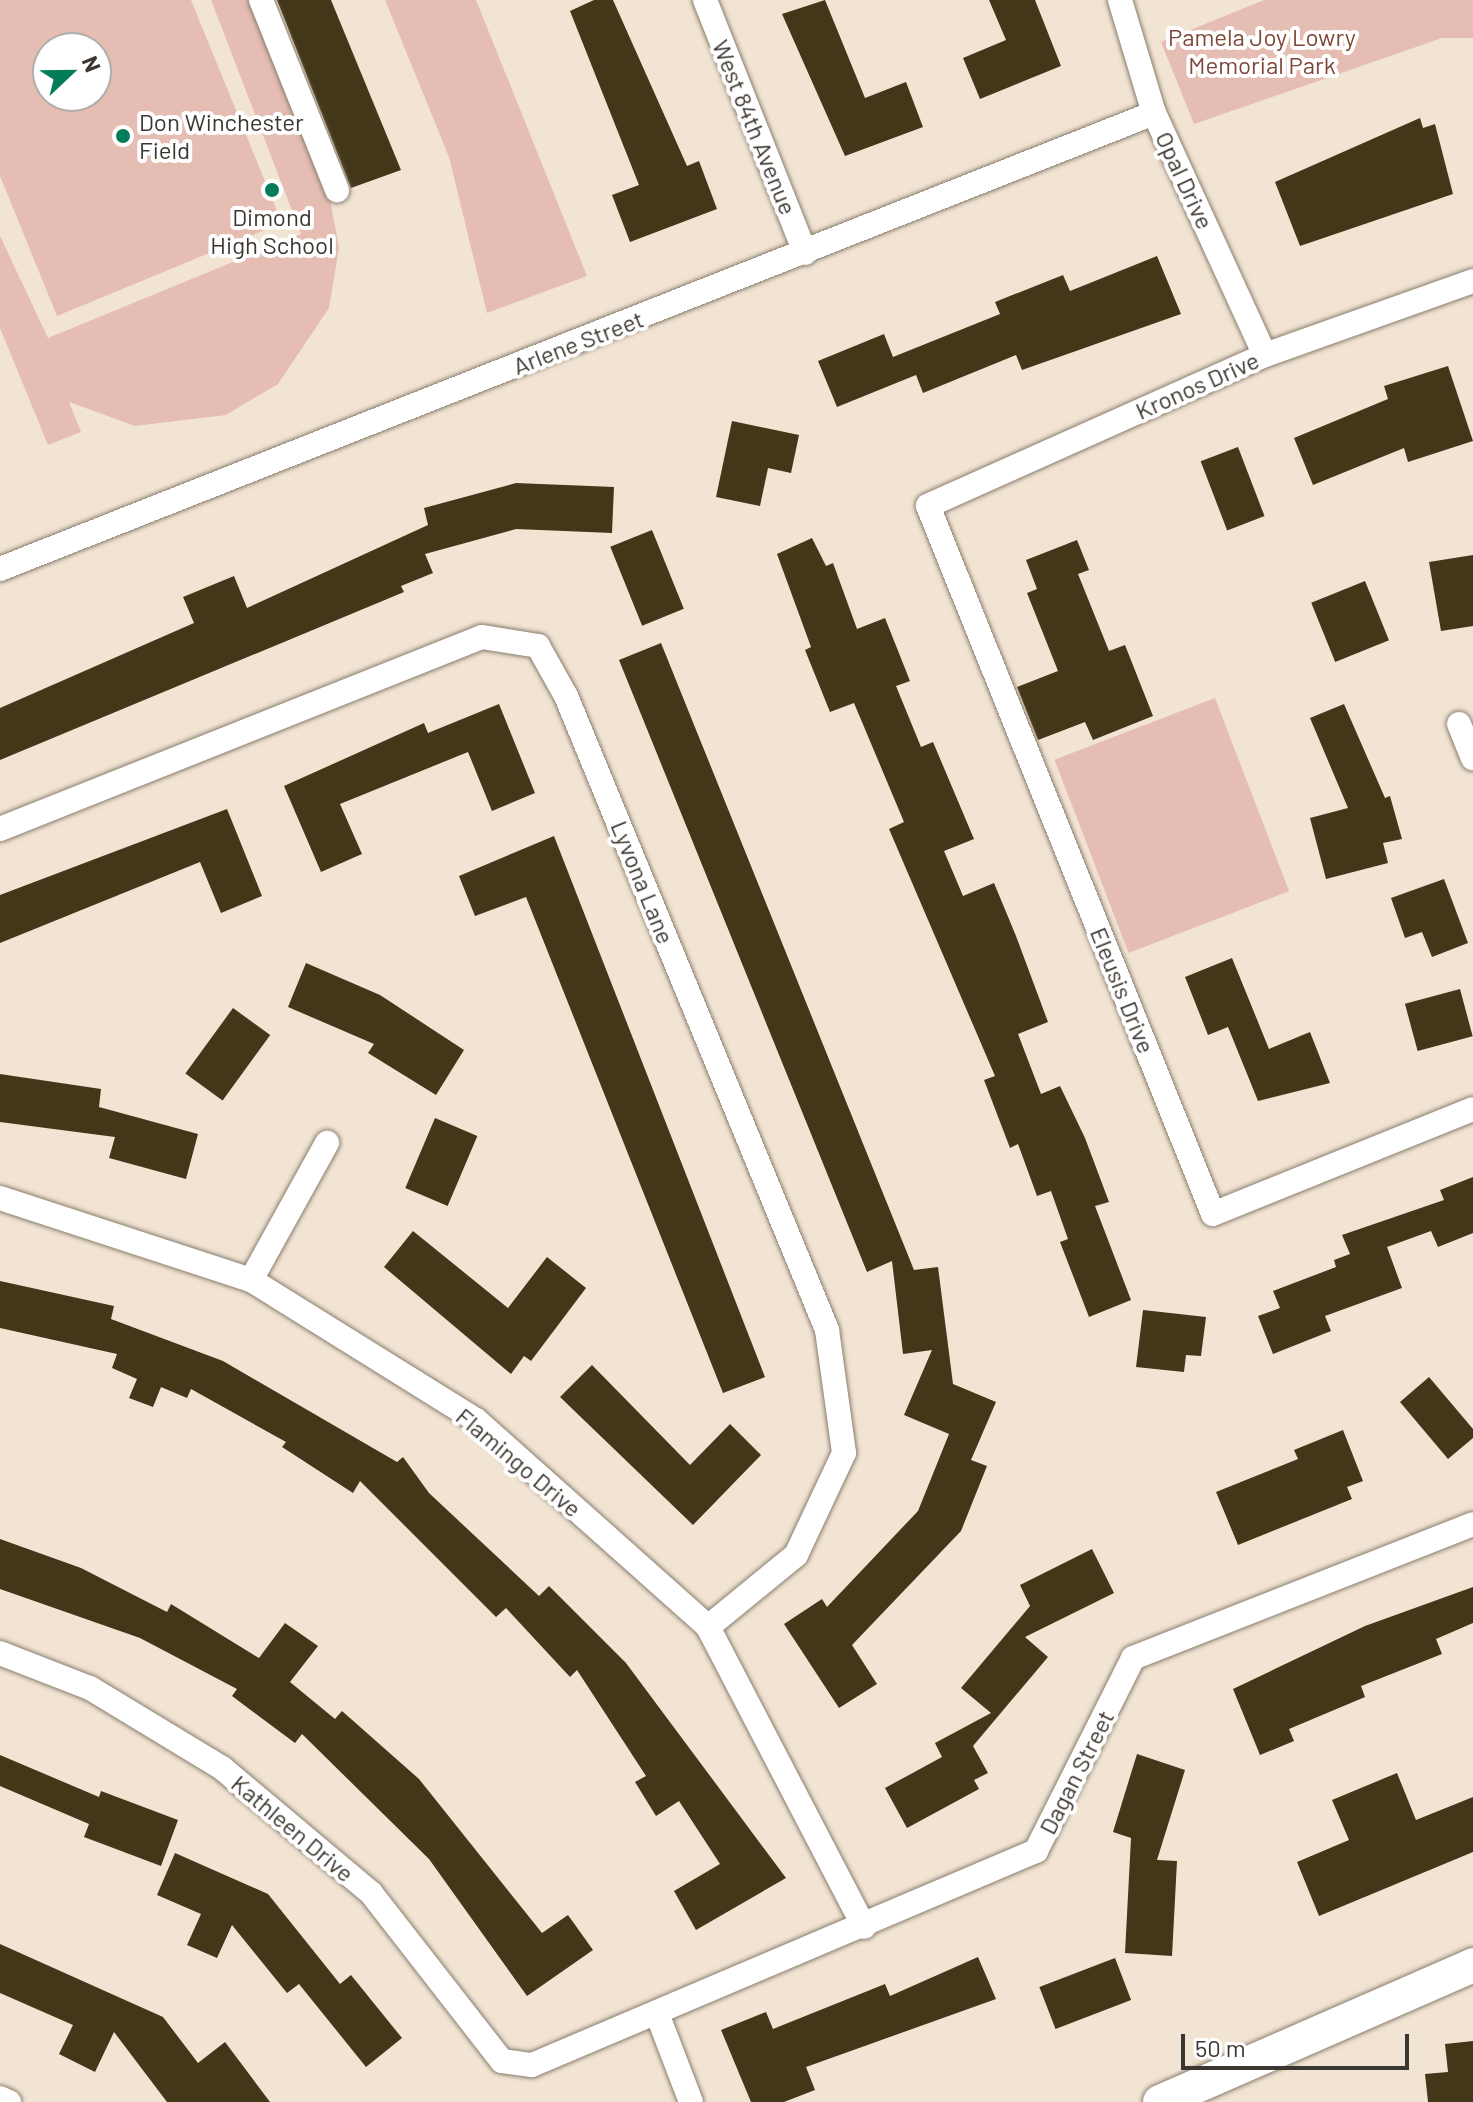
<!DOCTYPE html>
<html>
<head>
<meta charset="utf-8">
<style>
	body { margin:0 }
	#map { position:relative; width:1473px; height:2102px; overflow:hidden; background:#f2e4d3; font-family:Barlow,sans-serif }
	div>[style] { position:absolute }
	.green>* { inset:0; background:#e5bdb3; transform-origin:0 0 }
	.building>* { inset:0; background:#423718; transform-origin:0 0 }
	.roads { filter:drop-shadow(0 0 2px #897d6e) drop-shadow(0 0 2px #897d6e) }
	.street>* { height:24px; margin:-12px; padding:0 12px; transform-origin:12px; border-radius:12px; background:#fff }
	.secondary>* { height:34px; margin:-17px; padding:0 17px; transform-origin:17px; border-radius:17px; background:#fff }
	.dots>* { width:22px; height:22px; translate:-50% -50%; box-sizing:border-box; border:4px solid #fff; border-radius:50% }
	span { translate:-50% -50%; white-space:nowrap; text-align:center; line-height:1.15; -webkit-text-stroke:8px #fff; paint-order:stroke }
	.park-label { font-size:24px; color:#7d4637 }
	.poi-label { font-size:24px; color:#3c3630 }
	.left { translate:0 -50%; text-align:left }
	.street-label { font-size:24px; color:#3c3630 }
	.north { position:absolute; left:32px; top:32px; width:80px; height:80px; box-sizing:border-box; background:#fff; border:2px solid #b1afac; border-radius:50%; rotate:68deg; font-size:22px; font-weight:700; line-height:32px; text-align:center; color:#3c3630 }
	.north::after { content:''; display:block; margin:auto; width:28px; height:36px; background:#037c59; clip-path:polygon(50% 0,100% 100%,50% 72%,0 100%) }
	.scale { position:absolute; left:1181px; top:2034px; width:228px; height:36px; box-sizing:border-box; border:4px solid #3c3630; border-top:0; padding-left:10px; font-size:24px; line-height:28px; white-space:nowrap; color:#3c3630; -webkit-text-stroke:6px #fff; paint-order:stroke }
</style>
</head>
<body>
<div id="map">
	<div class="green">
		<i style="clip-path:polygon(evenodd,0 0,191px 0,282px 223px,57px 316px,0 176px,0 0,48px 48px,96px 48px,96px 96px,48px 96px,48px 48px)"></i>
		<i style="clip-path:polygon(211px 0,251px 0,328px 188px,339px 248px,329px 308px,278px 384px,226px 415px,135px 426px,69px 402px,81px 432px,48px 445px,0 328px,0 236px,48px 338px,301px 234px)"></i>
		<i style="clip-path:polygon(385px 0,476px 0,587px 276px,487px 313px,449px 157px)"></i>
		<i style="clip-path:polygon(1264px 0,1473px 0,1473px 38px,1442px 38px,1194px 124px,1161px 42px)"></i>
		<i style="left:1215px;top:698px;width:207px;height:172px;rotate:69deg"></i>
	</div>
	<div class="building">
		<i style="clip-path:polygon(277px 0,331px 0,401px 170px,351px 188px)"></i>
		<i style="clip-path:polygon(594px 0,613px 0,687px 166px,699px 161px,717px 209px,630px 242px,612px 195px,639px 185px,570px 11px)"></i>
		<i style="clip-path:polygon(825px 0,865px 98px,906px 82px,923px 127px,845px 156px,782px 14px)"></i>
		<i style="clip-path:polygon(989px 0,1035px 0,1061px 66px,980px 99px,963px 58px,1006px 40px)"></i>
		<i style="clip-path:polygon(1420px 118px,1423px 128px,1435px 124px,1453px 194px,1300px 246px,1275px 182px)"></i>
		<i style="clip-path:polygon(1157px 256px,1181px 314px,1022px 370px,1016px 355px,923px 393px,916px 375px,837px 407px,818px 361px,884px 334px,893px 357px,1000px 314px,995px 302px,1063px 275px,1070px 291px)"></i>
		<i style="clip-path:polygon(1448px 366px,1473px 441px,1408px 462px,1404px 448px,1313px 485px,1294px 438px,1388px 399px,1384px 386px)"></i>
		<i style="clip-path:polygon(732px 421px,799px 435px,791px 473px,768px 468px,760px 506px,716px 497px)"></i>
		<i style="left:1238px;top:447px;width:74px;height:40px;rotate:69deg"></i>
		<i style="clip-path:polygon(516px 483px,614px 487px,612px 533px,516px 529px,425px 554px,433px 573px,401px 586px,404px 592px,0 760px,0 708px,194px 623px,183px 597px,234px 576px,247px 608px,428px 525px,424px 508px)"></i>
		<i style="left:652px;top:530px;width:85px;height:45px;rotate:68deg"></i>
		<i style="clip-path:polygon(812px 538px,826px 566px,833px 563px,857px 629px,885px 618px,910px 681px,896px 686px,921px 747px,933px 742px,974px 839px,944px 851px,963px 896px,994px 883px,1016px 936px,1048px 1022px,1018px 1034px,1041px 1094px,1060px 1086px,1085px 1138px,1109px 1202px,1095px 1206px,1131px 1300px,1089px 1317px,1060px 1242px,1068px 1239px,1051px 1191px,1037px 1196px,1018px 1144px,1010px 1148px,984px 1080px,995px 1076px,889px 829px,904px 822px,854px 703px,830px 712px,805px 650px,811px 647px,777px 554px)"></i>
		<i style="clip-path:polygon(1077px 540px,1089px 570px,1078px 574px,1109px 651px,1125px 645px,1153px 716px,1093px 740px,1085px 722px,1038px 740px,1017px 687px,1058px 671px,1027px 593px,1037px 589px,1026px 560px)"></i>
		<i style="clip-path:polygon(1473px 555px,1473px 626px,1441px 631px,1429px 562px)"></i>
		<i style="left:1365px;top:581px;width:64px;height:58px;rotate:68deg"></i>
		<i style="clip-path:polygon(661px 643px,914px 1270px,938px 1267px,953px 1384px,996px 1402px,971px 1460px,987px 1466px,961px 1531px,852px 1645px,877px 1684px,839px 1708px,784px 1624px,822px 1599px,827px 1607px,918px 1511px,949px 1434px,904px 1415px,932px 1350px,903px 1354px,892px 1261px,867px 1272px,619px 660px)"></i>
		<i style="clip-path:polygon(499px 704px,535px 793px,492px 811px,468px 752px,340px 804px,362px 854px,321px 872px,284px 786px,424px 723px,428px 733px)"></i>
		<i style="clip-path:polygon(1344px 704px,1385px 798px,1390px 796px,1402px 839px,1383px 843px,1388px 863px,1326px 879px,1310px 818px,1348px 808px,1310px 718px)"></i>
		<i style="clip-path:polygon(227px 809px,262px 896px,221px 913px,200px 862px,0 943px,0 895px)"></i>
		<i style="clip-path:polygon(554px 836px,765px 1377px,723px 1393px,526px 897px,475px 916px,459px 876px)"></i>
		<i style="clip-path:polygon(1444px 879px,1468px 943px,1432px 957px,1422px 932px,1405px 938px,1391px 898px)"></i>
		<i style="clip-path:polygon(1232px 958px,1269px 1049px,1310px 1032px,1330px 1083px,1258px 1101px,1228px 1027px,1208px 1035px,1185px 977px)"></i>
		<i style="clip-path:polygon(306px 963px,380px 995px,464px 1050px,436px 1095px,368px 1053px,374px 1044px,288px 1007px)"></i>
		<i style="left:1460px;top:989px;width:49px;height:57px;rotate:75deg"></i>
		<i style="left:233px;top:1008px;width:46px;height:81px;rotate:36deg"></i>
		<i style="clip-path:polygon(0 1074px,101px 1089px,99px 1107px,198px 1134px,186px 1179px,109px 1158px,115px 1137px,0 1122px)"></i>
		<i style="left:435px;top:1118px;width:46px;height:76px;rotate:23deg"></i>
		<i style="clip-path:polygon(1473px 1177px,1473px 1233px,1438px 1247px,1431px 1231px,1387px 1247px,1402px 1288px,1325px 1316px,1331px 1331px,1273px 1354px,1258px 1316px,1280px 1308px,1273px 1291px,1336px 1267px,1334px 1260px,1350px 1254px,1342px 1235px,1444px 1200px,1440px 1190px)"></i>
		<i style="clip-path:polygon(413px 1231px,508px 1308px,547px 1257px,586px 1288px,531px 1361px,524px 1356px,511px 1374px,384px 1267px)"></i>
		<i style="clip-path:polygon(0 1281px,114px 1306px,111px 1319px,223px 1361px,397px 1462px,403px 1457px,429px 1493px,539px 1596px,549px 1586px,626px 1663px,786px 1878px,696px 1930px,674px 1891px,720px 1864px,679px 1801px,656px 1816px,635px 1782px,646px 1776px,577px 1670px,570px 1677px,506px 1608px,496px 1617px,360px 1481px,353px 1493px,282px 1447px,286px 1442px,191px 1389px,187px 1398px,161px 1387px,153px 1407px,129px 1398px,137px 1379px,112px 1368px,117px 1354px,0 1328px)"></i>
		<i style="clip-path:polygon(1143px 1310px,1206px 1317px,1201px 1356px,1186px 1355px,1184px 1372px,1136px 1367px)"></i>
		<i style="clip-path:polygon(592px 1365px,690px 1465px,730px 1424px,761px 1455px,693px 1525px,560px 1397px)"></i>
		<i style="clip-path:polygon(1429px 1377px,1473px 1429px,1473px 1438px,1448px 1459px,1400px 1402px)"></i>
		<i style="clip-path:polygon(1343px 1430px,1363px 1481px,1347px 1487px,1352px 1499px,1238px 1545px,1216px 1492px,1298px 1459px,1294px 1450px)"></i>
		<i style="clip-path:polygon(0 1539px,81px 1568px,167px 1612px,171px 1604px,259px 1658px,285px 1623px,318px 1646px,290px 1682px,335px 1719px,342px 1711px,419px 1779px,542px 1933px,568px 1915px,593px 1950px,527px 1996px,429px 1859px,302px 1734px,295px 1743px,232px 1696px,237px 1689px,140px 1638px,0 1589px)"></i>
		<i style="clip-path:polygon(1092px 1549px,1114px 1593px,1025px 1637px,1048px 1657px,973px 1746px,988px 1773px,974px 1780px,979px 1789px,907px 1828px,885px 1788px,942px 1757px,935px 1743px,991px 1713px,961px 1688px,1030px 1606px,1020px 1585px)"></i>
		<i style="clip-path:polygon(1473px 1587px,1473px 1623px,1436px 1639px,1442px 1654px,1361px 1686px,1365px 1697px,1289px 1729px,1294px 1741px,1260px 1755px,1233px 1689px,1365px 1626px)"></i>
		<i style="clip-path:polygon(1137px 1754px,1185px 1770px,1157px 1860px,1177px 1861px,1172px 1956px,1125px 1953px,1131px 1838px,1113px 1832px)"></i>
		<i style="clip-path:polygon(0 1755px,99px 1797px,101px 1791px,178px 1820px,161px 1866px,84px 1837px,89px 1824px,0 1786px)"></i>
		<i style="clip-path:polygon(1397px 1773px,1416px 1820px,1473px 1797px,1473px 1852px,1319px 1916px,1297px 1862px,1349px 1840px,1332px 1800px)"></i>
		<i style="clip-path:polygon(175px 1853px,268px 1894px,340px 1984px,351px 1975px,402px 2038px,366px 2067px,299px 1984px,287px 1993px,232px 1925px,217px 1958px,187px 1945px,201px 1914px,157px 1895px)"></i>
		<i style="clip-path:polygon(0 1944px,163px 2017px,198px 2063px,225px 2042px,270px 2102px,167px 2102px,114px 2032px,95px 2072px,59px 2054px,73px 2025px,0 1993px)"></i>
		<i style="clip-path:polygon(978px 1957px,996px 1999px,806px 2067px,815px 2090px,784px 2102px,751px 2102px,721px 2030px,766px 2012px,773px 2029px,885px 1984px,890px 1996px)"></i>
		<i style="left:1115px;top:1958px;width:45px;height:81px;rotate:69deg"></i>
		<i style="clip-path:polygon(1473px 2041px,1473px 2102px,1428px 2102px,1425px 2074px,1448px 2072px,1445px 2044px)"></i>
	</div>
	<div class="roads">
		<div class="street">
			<i style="left:261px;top:0;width:205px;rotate:68.2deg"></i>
			<i style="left:705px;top:0;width:272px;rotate:68.4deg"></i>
			<i style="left:1120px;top:0;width:118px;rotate:73.3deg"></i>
			<i style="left:1154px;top:113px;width:266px;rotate:65.4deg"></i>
			<i style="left:1473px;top:281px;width:221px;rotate:160.4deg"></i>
			<i style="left:1265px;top:355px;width:369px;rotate:155.9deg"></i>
			<i style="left:928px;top:506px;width:763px;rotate:68.07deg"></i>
			<i style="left:1213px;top:1214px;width:280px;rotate:-22deg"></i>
			<i style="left:0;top:569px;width:1241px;rotate:-21.56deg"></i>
			<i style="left:1459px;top:724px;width:37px;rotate:68deg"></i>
			<i style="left:0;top:829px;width:519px;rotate:-21.72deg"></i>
			<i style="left:482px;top:637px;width:57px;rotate:9.1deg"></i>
			<i style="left:538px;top:646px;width:57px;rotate:60.8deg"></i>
			<i style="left:566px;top:696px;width:686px;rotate:67.62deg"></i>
			<i style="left:827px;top:1330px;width:124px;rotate:82.1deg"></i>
			<i style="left:844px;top:1453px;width:113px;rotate:115.2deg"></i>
			<i style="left:796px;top:1555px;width:114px;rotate:140.7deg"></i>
			<i style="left:0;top:1198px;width:264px;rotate:18.1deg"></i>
			<i style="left:251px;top:1280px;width:265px;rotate:31.9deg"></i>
			<i style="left:476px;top:1420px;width:311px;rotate:41.7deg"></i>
			<i style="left:708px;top:1627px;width:338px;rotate:62.5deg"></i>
			<i style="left:251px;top:1280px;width:157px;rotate:-61deg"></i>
			<i style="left:0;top:1653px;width:97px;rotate:21.3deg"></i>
			<i style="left:90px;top:1688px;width:154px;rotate:31.2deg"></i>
			<i style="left:222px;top:1768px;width:194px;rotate:40deg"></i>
			<i style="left:371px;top:1893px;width:213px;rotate:52.1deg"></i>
			<i style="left:502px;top:2061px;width:30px;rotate:8deg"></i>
			<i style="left:532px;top:2065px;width:548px;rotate:-23.01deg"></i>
			<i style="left:1036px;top:1851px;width:216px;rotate:-63.3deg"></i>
			<i style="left:1133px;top:1658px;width:365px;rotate:-21.5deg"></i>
			<i style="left:658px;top:2016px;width:92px;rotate:69deg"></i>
			<i style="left:0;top:2098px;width:10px;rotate:24deg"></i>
		</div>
		<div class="secondary">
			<i style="left:1160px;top:2102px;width:342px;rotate:-23.6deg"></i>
		</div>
	</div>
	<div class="dots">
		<i style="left:123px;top:136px;background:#037c59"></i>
		<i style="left:272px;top:190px;background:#037c59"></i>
	</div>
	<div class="park-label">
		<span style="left:1262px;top:51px">Pamela Joy Lowry<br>Memorial Park</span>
	</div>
	<div class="poi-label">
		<span class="left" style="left:139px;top:136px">Don Winchester<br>Field</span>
		<span style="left:272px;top:231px">Dimond<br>High School</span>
	</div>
	<div class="street-label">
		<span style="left:755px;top:127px;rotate:68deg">West 84th Avenue</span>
		<span style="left:1185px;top:180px;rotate:65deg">Opal Drive</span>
		<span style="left:578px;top:342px;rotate:-21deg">Arlene Street</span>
		<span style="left:1197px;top:385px;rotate:-24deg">Kronos Drive</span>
		<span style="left:643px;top:882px;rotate:68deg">Lyvona Lane</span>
		<span style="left:1123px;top:990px;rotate:68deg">Eleusis Drive</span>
		<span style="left:519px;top:1462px;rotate:40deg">Flamingo Drive</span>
		<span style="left:1076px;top:1772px;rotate:-63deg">Dagan Street</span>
		<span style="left:293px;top:1828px;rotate:40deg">Kathleen Drive</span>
	</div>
	<div class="north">N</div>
	<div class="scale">50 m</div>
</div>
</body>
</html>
